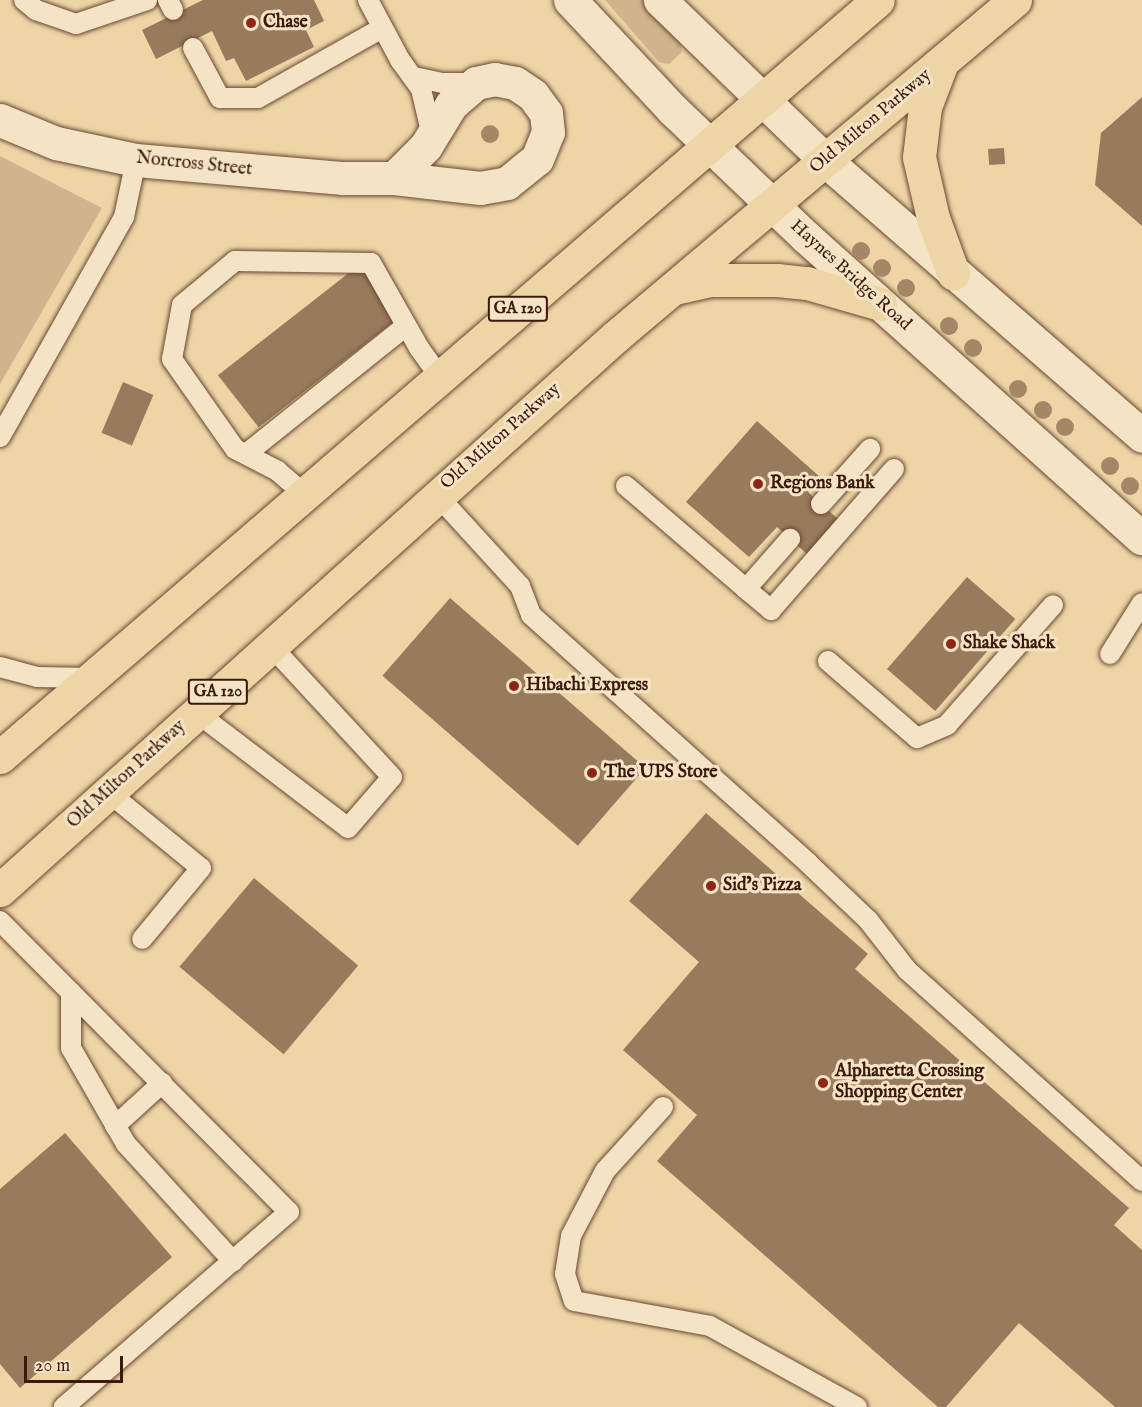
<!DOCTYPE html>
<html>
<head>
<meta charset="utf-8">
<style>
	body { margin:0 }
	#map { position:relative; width:1142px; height:1407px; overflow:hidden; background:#eed5a6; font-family:"IM FELL English",serif }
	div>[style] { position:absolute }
	.green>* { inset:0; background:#d0b58c }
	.building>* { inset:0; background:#987b5c; transform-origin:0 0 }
	.roads { filter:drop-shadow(0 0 2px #684832) drop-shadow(0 0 2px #684832) }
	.lane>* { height:20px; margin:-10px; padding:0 10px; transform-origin:10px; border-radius:10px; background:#f4e4c5 }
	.street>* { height:33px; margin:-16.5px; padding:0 16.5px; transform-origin:16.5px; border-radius:16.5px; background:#f4e4c5 }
	.secondary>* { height:33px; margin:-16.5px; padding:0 16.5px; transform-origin:16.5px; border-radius:16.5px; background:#f4e4c5 }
	.highway>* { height:33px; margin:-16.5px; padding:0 16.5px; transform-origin:16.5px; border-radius:16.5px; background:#eed5a6 }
	.trees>* { width:18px; height:18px; margin:-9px; border-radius:50%; background:#a48766 }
	.dots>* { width:16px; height:16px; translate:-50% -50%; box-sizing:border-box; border:3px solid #f4e4c5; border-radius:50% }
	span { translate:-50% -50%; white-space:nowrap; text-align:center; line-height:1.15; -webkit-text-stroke:6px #f4e4c5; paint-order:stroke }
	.shield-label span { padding:2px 4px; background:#f4e4c5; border:2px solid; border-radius:4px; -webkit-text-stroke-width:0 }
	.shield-label { font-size:16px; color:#3b190b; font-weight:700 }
	.poi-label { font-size:18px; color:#3b190b; font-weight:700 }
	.left { translate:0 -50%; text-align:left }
	.street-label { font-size:18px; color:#3b190b }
	.scale { position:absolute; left:24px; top:1356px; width:99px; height:27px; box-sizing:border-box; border:3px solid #3b190b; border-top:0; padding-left:8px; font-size:18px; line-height:21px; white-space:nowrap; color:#3b190b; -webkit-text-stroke:4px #f4e4c5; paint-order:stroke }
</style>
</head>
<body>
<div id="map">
	<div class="green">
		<i style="clip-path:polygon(605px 0,642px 0,680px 40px,682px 52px,669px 64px,659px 62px)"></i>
		<i style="clip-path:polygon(0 156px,102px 208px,0 384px)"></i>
	</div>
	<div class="building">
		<i style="clip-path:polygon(203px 0,314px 0,324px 21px,306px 30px,314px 47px,246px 81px,234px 58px,226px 61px,212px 31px,156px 59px,142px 30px)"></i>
		<i style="clip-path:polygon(1142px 97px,1142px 226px,1095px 185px,1101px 133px)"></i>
		<i style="left:1004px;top:148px;width:16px;height:16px;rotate:86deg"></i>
		<i style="left:359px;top:265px;width:66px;height:179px;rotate:52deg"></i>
		<i style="left:123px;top:382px;width:33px;height:55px;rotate:23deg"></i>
		<i style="clip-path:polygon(757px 421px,820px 477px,808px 492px,839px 520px,808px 555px,777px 527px,749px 557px,686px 502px)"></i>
		<i style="left:967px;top:577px;width:64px;height:122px;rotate:41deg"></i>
		<i style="left:450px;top:598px;width:259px;height:103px;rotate:41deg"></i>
		<i style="clip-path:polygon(706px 813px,868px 954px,855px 969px,1129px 1208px,1114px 1225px,1142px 1250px,1142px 1407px,1115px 1407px,1019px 1323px,946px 1407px,938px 1407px,657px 1161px,697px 1115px,623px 1050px,699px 962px,629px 901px)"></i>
		<i style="left:254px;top:878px;width:136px;height:116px;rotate:40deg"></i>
		<i style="clip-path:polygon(65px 1133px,172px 1257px,20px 1388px,0 1364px,0 1189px)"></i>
	</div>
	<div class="roads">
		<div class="lane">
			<i style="left:24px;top:0;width:16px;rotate:40deg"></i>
			<i style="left:36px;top:10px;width:42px;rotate:19.3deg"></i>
			<i style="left:76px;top:24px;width:75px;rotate:-18.7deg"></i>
			<i style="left:168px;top:0;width:11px;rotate:63deg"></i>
			<i style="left:368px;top:0;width:68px;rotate:61.9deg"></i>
			<i style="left:400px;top:60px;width:36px;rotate:54deg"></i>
			<i style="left:421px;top:89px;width:48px;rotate:76.8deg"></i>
			<i style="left:193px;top:48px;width:57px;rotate:61.6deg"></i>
			<i style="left:220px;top:98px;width:38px"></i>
			<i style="left:258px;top:98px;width:142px;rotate:-29.4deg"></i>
			<i style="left:414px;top:77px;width:30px;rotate:12deg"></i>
			<i style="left:443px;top:83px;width:33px"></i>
			<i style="left:0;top:437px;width:253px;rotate:-60.6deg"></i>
			<i style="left:124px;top:217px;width:58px;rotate:-78.1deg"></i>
			<i style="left:246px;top:454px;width:205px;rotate:-38.7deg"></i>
			<i style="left:626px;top:486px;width:158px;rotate:40.6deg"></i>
			<i style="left:746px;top:589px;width:67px;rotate:-48.7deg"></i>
			<i style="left:304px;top:494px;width:35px;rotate:-139deg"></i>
			<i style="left:278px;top:471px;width:48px;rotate:-152.9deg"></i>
			<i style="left:235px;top:449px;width:110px;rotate:-125deg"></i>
			<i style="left:172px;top:359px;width:55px;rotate:-79.5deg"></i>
			<i style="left:182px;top:305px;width:69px;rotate:-39.7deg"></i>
			<i style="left:235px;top:261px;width:136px;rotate:0.8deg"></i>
			<i style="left:371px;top:263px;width:98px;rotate:60.5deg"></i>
			<i style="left:419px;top:348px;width:36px;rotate:54deg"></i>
			<i style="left:436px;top:494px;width:125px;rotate:47.6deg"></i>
			<i style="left:520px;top:586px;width:31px;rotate:69deg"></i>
			<i style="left:531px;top:615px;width:372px;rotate:41.8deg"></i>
			<i style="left:808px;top:863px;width:83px;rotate:43.5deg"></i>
			<i style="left:868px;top:920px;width:63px;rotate:52deg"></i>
			<i style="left:907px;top:970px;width:316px;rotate:41.9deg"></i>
			<i style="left:821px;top:504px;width:74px;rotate:-48.3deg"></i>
			<i style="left:746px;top:589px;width:33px;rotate:40deg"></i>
			<i style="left:771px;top:610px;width:187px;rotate:-48.9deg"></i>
			<i style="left:1110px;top:654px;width:60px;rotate:-57.9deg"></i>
			<i style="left:828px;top:661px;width:118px;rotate:40.9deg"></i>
			<i style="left:917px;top:738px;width:33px;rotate:-23deg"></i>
			<i style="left:947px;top:725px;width:160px;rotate:-48.5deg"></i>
			<i style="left:0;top:667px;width:38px;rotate:15deg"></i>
			<i style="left:37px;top:677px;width:53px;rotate:1.1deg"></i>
			<i style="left:196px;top:712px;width:191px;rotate:37.3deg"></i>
			<i style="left:348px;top:828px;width:67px;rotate:-49.2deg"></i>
			<i style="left:392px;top:777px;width:180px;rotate:-132.7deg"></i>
			<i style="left:108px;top:792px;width:120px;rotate:39.3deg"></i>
			<i style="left:201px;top:868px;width:92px;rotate:129.7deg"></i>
			<i style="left:0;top:921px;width:410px;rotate:45.2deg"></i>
			<i style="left:289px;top:1212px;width:298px;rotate:139.1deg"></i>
			<i style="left:71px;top:992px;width:56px;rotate:90deg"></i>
			<i style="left:71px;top:1048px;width:111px;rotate:60.2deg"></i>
			<i style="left:126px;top:1144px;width:159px;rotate:47.6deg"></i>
			<i style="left:663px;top:1107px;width:86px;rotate:132.2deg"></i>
			<i style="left:605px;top:1171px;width:73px;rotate:117.6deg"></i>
			<i style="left:571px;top:1236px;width:38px;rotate:99deg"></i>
			<i style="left:565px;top:1274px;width:28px;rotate:72deg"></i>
			<i style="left:574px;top:1301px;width:138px;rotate:10.4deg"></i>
			<i style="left:710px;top:1326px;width:168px;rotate:28.9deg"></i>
			<i style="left:115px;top:1126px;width:64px;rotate:-42.5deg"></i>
		</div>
		<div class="street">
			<i style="left:0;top:120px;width:61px;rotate:22.3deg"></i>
			<i style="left:56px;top:143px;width:82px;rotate:12deg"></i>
			<i style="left:136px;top:160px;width:208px;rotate:5deg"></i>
			<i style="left:343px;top:178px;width:51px"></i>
			<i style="left:394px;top:178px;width:87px;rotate:6.6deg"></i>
			<i style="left:480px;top:188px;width:27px;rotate:-10deg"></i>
			<i style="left:507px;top:183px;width:38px;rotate:-39deg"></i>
			<i style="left:537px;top:159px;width:29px;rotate:-68deg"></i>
			<i style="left:548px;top:132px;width:19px;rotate:-96deg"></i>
			<i style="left:546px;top:113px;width:22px;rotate:-126deg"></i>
			<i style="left:533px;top:95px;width:22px;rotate:-146deg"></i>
			<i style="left:515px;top:83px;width:20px;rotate:-169deg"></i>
			<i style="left:495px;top:79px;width:19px;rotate:168deg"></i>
			<i style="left:476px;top:83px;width:33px;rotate:139deg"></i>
			<i style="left:451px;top:105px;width:48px;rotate:121.4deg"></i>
			<i style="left:426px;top:146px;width:45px;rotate:135deg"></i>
		</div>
		<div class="secondary">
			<i style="left:570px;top:0;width:149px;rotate:46.9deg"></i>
			<i style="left:672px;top:109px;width:185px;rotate:43.7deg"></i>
			<i style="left:806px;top:237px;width:451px;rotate:41.9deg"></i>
			<i style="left:660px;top:0;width:230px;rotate:44.1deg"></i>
			<i style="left:825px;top:160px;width:420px;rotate:41deg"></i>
		</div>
		<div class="highway">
			<i style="left:941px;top:65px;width:45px;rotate:110.9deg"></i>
			<i style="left:925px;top:107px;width:50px;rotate:96.8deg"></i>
			<i style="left:919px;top:157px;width:63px;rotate:77.1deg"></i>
			<i style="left:933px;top:218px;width:59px;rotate:70deg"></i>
			<i style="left:675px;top:288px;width:35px;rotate:-13deg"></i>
			<i style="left:709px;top:280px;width:68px"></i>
			<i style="left:777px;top:280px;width:30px;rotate:6deg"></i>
			<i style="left:807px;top:283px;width:76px;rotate:16deg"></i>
			<i style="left:0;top:757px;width:1159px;rotate:-40.77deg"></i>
			<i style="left:0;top:890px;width:827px;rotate:-41.96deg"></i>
			<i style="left:615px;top:337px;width:523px;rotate:-40.11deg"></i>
		</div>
	</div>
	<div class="trees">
		<i style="left:490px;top:134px"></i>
		<i style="left:861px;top:251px"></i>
		<i style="left:882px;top:268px"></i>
		<i style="left:906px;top:288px"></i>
		<i style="left:949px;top:326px"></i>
		<i style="left:973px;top:348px"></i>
		<i style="left:1018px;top:389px"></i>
		<i style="left:1043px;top:410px"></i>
		<i style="left:1065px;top:427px"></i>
		<i style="left:1110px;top:466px"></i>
		<i style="left:1130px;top:486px"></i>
	</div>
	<div class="dots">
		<i style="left:251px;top:23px;background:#8f2418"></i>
		<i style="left:758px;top:484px;background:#8f2418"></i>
		<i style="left:951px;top:644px;background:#8f2418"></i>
		<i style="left:514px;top:686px;background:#8f2418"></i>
		<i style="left:592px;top:773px;background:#8f2418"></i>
		<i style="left:711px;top:886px;background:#8f2418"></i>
		<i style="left:823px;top:1083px;background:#8f2418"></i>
	</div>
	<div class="shield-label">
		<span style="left:518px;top:309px">GA 120</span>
		<span style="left:218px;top:692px">GA 120</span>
	</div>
	<div class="poi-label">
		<span class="left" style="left:263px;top:23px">Chase</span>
		<span class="left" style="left:770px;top:484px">Regions Bank</span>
		<span class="left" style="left:963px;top:644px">Shake Shack</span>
		<span class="left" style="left:526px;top:686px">Hibachi Express</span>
		<span class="left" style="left:604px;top:773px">The UPS Store</span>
		<span class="left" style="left:723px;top:886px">Sid’s Pizza</span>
		<span class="left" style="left:835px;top:1083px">Alpharetta Crossing<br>Shopping Center</span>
	</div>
	<div class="street-label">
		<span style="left:871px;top:122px;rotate:-40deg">Old Milton Parkway</span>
		<span style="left:194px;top:165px;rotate:6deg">Norcross Street</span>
		<span style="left:850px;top:276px;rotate:42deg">Haynes Bridge Road</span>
		<span style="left:501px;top:437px;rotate:-41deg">Old Milton Parkway</span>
		<span style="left:127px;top:775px;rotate:-42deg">Old Milton Parkway</span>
	</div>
	<div class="scale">20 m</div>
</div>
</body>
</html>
